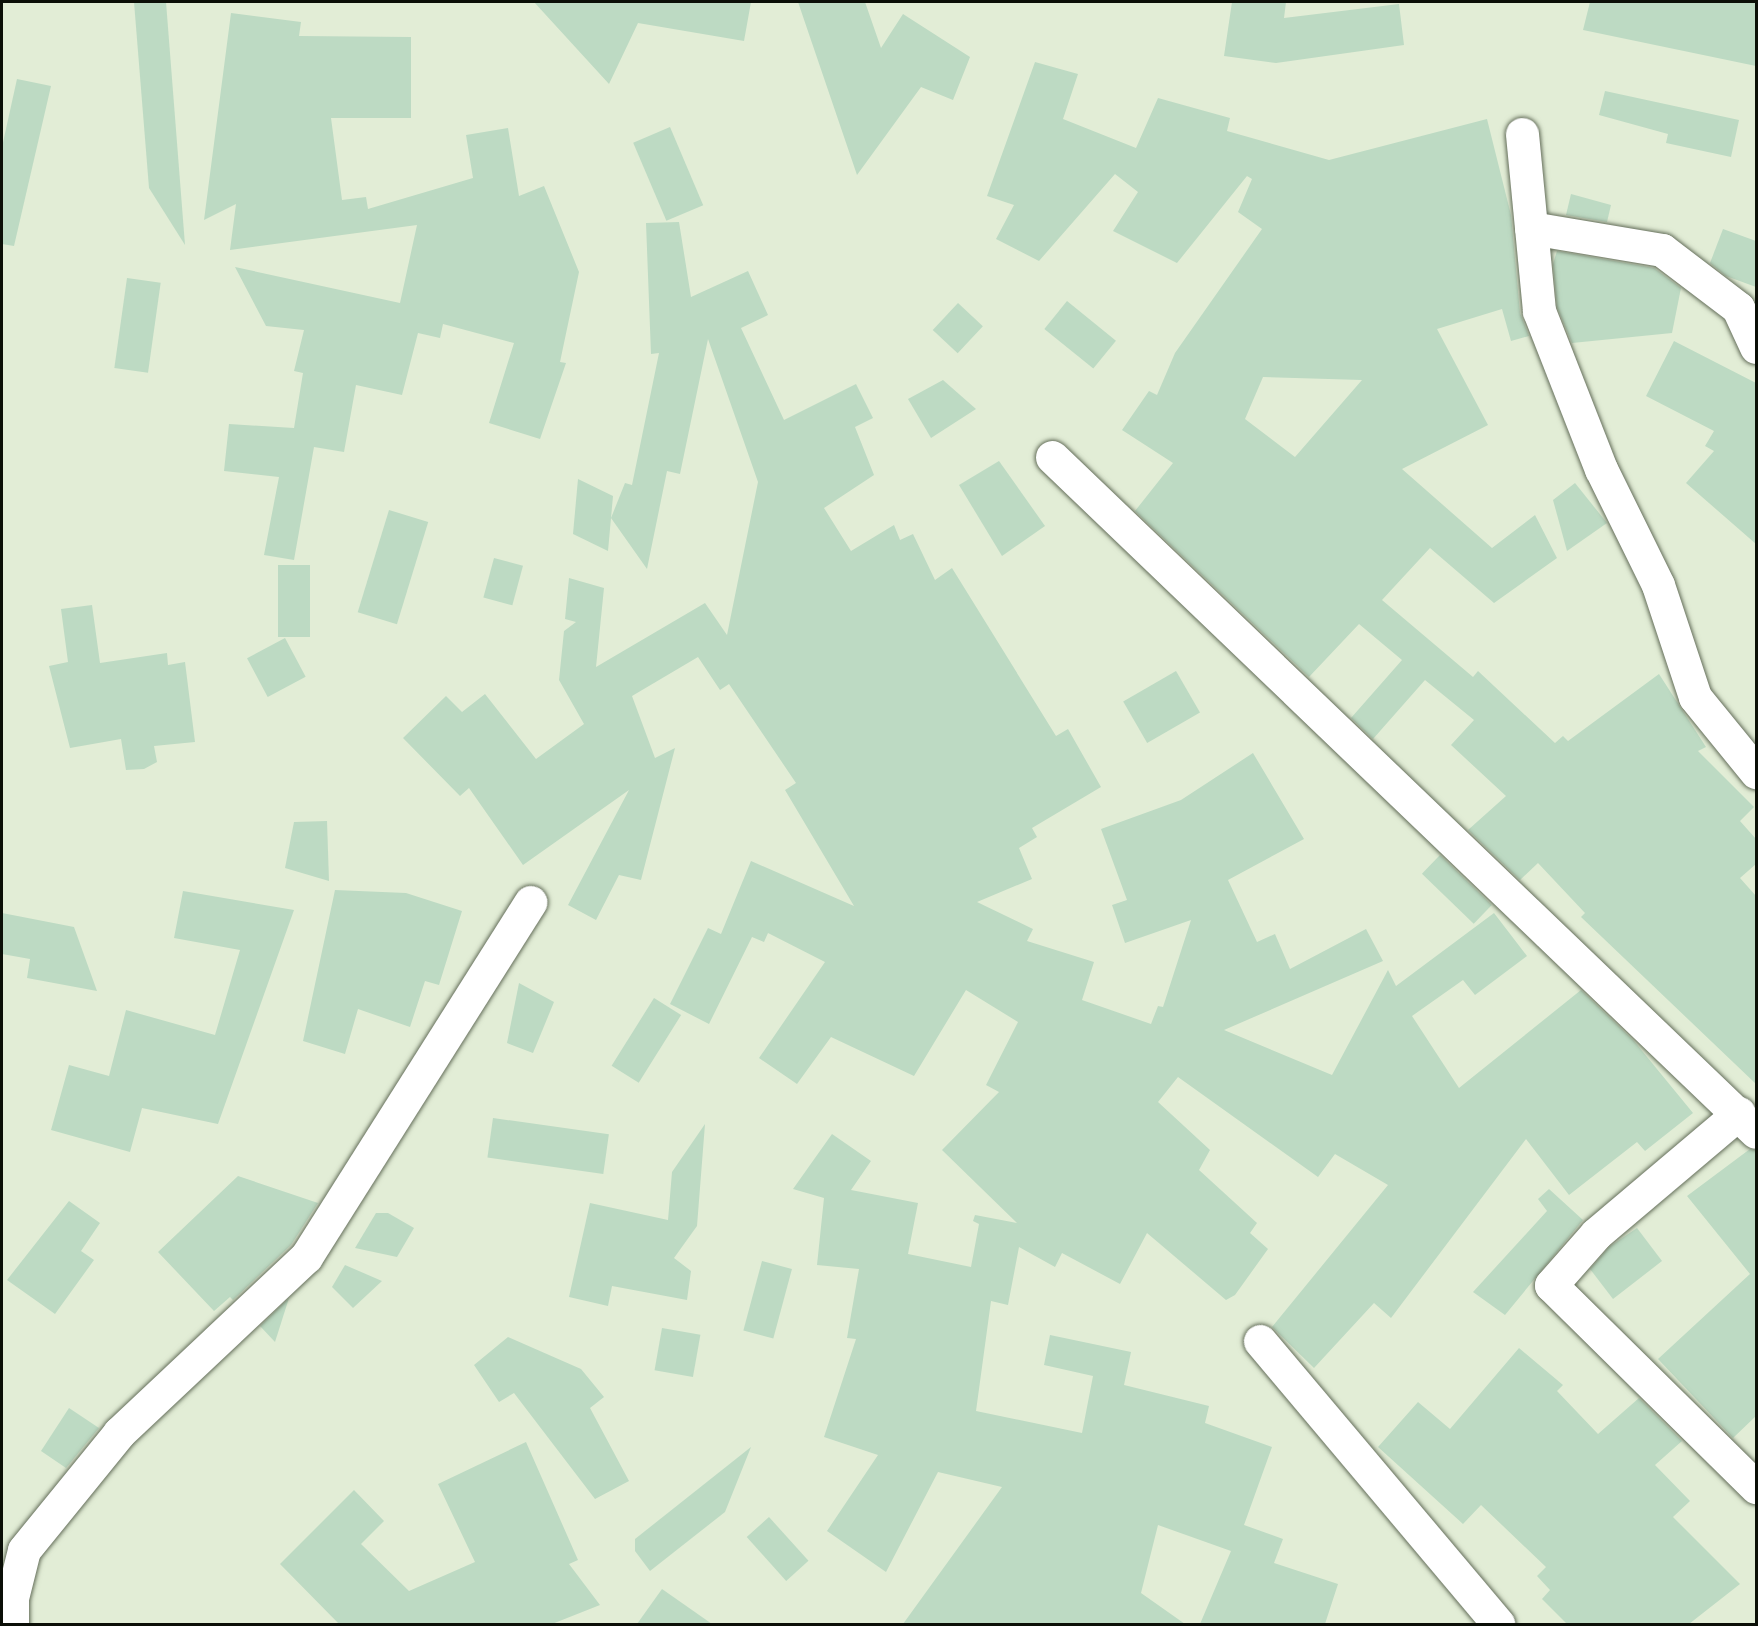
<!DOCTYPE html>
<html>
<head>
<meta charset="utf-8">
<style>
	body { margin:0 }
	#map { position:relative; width:1758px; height:1626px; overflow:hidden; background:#e2edd6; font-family:"Fira Sans Condensed",sans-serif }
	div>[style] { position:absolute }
	.building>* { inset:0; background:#bddac3; transform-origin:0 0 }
	.roads { filter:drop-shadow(0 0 2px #646e5a) drop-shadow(0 0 2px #646e5a) }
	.minor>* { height:33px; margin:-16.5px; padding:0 16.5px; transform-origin:16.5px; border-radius:16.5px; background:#fff }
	span { translate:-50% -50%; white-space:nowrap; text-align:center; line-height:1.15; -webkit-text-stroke:4.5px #effae3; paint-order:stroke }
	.frame { position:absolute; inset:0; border:3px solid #0b0f07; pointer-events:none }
</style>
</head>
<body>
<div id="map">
	<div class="building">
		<i style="clip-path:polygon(134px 2px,166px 2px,185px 245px,149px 188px)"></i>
		<i style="clip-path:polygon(534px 2px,751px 2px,744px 41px,638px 23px,609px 84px)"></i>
		<i style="clip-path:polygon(798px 2px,865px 2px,881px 48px,903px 14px,970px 57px,953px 100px,921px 87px,857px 175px)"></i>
		<i style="clip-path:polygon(1232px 2px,1286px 2px,1284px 18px,1399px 4px,1404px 45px,1276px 63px,1224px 56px)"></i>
		<i style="clip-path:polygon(1590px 2px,1756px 2px,1756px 66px,1583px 30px)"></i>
		<i style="clip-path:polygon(231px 13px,301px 22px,299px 36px,411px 37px,411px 118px,331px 118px,342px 200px,366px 197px,368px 209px,473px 178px,466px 135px,508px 128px,519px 196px,544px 186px,579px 272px,560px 362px,566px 363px,540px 439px,489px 423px,514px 343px,443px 324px,440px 338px,418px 333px,402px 395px,356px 385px,344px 452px,314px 447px,294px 560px,264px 555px,279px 477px,224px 471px,229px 424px,294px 428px,303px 373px,294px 371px,304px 330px,266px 326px,235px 267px,400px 303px,417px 225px,230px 250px,236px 204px,204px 220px)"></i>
		<i style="clip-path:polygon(evenodd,1035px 62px,1078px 74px,1063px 119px,1136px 148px,1158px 98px,1230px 118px,1227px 131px,1329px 160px,1487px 119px,1511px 215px,1520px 313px,1529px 336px,1511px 341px,1502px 309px,1437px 329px,1488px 425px,1402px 469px,1492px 548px,1535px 515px,1557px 558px,1494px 603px,1430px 548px,1382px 600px,1473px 677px,1478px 671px,1555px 743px,1563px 736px,1568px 741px,1659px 674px,1706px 747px,1698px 751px,1754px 807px,1740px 821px,1756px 839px,1756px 864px,1740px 878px,1756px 896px,1756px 1084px,1581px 917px,1585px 913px,1538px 863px,1520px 880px,1468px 830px,1506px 796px,1451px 745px,1474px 720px,1425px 680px,1373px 739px,1351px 718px,1402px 660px,1359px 624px,1309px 677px,1135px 511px,1173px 463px,1122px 430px,1149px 391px,1157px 395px,1175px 353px,1262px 229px,1238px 212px,1252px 179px,1247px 176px,1177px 263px,1113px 231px,1138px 192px,1115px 174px,1039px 261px,996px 239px,1014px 205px,987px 196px,1035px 62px,1263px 377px,1362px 380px,1295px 457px,1245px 419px,1263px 377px)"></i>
		<i style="clip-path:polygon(17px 79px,51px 86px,14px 246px,2px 244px,2px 147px)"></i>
		<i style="clip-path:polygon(1605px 91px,1739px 120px,1731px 157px,1666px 143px,1668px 134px,1599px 115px)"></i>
		<i style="left:670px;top:127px;width:85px;height:40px;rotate:67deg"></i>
		<i style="clip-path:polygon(1571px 194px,1611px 205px,1607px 222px,1566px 215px)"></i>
		<i style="clip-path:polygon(679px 222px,691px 297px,748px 271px,768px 315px,741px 328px,784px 420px,856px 384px,873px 418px,855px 427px,874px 475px,824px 508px,851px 551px,894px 525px,900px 540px,913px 534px,935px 580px,952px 568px,1056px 736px,1068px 729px,1101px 787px,1032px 828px,1037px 837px,1019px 848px,1032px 879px,977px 902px,1033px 929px,1027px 941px,1094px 962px,1082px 1000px,1151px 1024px,1158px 1006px,1163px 1007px,1191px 920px,1125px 943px,1112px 905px,1127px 900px,1101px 829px,1181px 800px,1253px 753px,1304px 839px,1228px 880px,1257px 942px,1275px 934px,1290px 969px,1366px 929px,1383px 961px,1224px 1030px,1332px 1075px,1388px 970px,1396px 986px,1494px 913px,1527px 956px,1475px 995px,1463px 980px,1412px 1016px,1459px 1088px,1581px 990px,1634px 1041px,1693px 1113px,1645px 1151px,1637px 1142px,1569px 1195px,1526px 1139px,1391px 1318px,1374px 1303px,1314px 1368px,1272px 1327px,1388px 1185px,1335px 1154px,1318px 1177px,1178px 1077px,1158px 1102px,1210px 1150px,1199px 1170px,1257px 1223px,1250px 1233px,1268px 1249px,1235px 1295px,1226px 1300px,1147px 1233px,1120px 1284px,1062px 1253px,1055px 1267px,1019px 1247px,1008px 1305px,991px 1301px,976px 1411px,1082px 1433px,1093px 1376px,1044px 1365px,1050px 1335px,1131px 1352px,1124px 1385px,1209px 1406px,1205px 1423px,1272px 1447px,1244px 1525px,1283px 1539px,1274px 1563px,1338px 1584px,1325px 1624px,1200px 1624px,1231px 1551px,1158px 1525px,1141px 1593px,1185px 1624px,903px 1624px,1002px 1487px,938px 1472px,886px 1572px,827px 1531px,878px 1455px,824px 1437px,856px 1339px,847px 1338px,859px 1269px,817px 1265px,824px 1198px,793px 1189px,832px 1134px,871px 1161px,851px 1190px,918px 1203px,908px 1254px,971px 1267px,979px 1224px,973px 1221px,975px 1215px,1017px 1223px,942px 1150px,999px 1092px,986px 1085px,1018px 1022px,966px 990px,914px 1076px,831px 1037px,797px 1084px,759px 1058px,825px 962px,768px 933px,764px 942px,752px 937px,709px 1024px,670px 1004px,708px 928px,721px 934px,751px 861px,854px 906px,785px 790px,796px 783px,729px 684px,720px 690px,698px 657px,632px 696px,655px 758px,675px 748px,641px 880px,619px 875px,596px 920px,568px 905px,629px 790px,523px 865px,469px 788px,460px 796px,403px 738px,446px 696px,462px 712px,485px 694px,536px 759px,584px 724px,559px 680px,564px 631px,576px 622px,565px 619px,569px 578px,604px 588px,596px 667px,705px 603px,727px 635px,758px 482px,708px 339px,680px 474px,667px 471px,647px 569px,611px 518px,625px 483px,632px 485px,659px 353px,651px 354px,646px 223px)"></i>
		<i style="clip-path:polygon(1723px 229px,1756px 241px,1756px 287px,1726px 276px,1710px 263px)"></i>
		<i style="clip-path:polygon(1557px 251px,1654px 268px,1681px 288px,1672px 333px,1572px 343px,1557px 307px,1553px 264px)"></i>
		<i style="left:127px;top:278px;width:34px;height:91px;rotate:8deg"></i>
		<i style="left:1067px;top:301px;width:63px;height:36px;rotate:39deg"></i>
		<i style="left:958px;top:303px;width:34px;height:37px;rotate:43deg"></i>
		<i style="clip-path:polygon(1674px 341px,1756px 383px,1756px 544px,1686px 483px,1714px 451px,1705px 446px,1714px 431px,1646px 396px)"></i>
		<i style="clip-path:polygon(943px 380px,976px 409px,931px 438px,908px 399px)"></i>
		<i style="clip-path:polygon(999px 461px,1045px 526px,1002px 556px,959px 485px)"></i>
		<i style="clip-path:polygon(578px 479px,613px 496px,608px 551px,573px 534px)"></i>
		<i style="clip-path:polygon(1575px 483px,1607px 523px,1567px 551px,1553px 500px)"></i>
		<i style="left:389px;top:510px;width:41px;height:107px;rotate:17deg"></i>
		<i style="left:494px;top:558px;width:30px;height:41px;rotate:15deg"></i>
		<i style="left:278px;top:565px;width:32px;height:72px"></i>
		<i style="clip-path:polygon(92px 605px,100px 663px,167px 653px,168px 665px,185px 662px,195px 742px,154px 746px,157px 762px,144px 769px,126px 770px,121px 739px,70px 748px,49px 666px,68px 662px,61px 609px)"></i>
		<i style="left:285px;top:638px;width:44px;height:43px;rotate:62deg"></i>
		<i style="left:1176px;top:671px;width:48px;height:61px;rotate:60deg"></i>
		<i style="clip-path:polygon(327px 821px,329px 881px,285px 868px,294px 822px)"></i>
		<i style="left:1440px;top:855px;width:72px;height:26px;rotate:44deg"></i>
		<i style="clip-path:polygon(335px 890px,406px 893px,462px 911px,439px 985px,425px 981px,410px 1027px,358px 1009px,345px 1054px,303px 1041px)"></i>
		<i style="clip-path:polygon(183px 891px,294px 910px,218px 1124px,142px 1108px,130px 1152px,51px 1130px,69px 1065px,109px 1076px,126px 1010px,215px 1035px,240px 950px,174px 938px)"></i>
		<i style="clip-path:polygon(2px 913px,74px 927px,97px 991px,27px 978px,30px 959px,2px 954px)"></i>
		<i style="clip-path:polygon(519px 983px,554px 1002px,533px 1053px,507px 1043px)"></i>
		<i style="left:654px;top:998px;width:32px;height:80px;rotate:32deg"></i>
		<i style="left:493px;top:1118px;width:117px;height:40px;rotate:8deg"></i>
		<i style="clip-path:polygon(705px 1124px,697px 1226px,674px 1258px,691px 1271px,687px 1300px,612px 1286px,608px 1306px,569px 1297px,590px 1203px,668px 1220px,672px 1172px)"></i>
		<i style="clip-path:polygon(1750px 1149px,1756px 1150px,1756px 1416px,1733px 1438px,1658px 1359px,1750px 1274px,1687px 1196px)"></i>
		<i style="clip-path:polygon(238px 1176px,318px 1203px,291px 1245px,233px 1300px,230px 1297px,214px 1311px,158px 1252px)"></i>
		<i style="clip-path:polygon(1549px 1189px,1583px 1220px,1505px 1315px,1473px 1292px,1547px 1211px,1538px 1199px)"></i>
		<i style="clip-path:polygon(69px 1201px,100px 1223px,81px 1251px,94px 1260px,55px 1314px,7px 1280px)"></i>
		<i style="clip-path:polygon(376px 1213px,388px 1213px,414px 1228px,397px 1257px,355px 1248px)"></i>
		<i style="clip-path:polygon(1637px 1228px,1662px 1261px,1613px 1299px,1590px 1269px,1609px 1247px)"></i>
		<i style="left:762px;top:1261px;width:31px;height:72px;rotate:15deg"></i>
		<i style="clip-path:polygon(345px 1265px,382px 1281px,353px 1308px,332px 1287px)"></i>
		<i style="clip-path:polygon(289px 1298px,275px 1342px,260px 1326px)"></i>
		<i style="left:662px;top:1328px;width:39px;height:43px;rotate:10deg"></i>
		<i style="clip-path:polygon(508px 1337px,581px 1369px,604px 1397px,590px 1408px,629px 1481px,595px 1499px,514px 1393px,499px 1402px,474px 1365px)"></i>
		<i style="clip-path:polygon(1519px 1348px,1563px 1385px,1557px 1391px,1598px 1434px,1639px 1398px,1682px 1441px,1655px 1465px,1690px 1501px,1673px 1517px,1740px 1584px,1689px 1624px,1567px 1624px,1542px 1599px,1550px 1590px,1537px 1576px,1546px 1567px,1481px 1505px,1463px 1524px,1378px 1447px,1418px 1402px,1450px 1429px)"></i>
		<i style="clip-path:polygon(69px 1408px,99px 1428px,66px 1468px,41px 1451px)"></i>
		<i style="clip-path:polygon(526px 1442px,578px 1560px,569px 1564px,600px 1605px,552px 1624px,339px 1624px,280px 1564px,354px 1490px,384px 1521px,361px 1544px,409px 1591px,475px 1562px,438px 1484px)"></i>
		<i style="clip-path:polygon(751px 1447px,725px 1512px,650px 1571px,635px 1551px,635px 1539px)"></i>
		<i style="left:769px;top:1517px;width:59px;height:30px;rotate:48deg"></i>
		<i style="clip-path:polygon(662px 1589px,712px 1624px,637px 1624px)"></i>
	</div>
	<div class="roads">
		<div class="minor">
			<i style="left:1522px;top:134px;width:178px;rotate:84.5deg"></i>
			<i style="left:1539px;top:311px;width:170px;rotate:68.6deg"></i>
			<i style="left:1601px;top:469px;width:129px;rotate:63.8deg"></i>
			<i style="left:1658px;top:585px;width:118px;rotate:71.7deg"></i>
			<i style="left:1695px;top:697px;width:97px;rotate:50.9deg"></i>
			<i style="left:1531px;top:228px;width:133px;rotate:9.5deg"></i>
			<i style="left:1662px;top:250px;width:96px;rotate:37.3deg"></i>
			<i style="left:1738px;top:308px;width:43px;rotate:65.2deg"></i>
			<i style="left:1052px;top:457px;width:975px;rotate:43.8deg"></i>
			<i style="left:1739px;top:1113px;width:187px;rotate:139.8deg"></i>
			<i style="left:1596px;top:1234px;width:68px;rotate:131.4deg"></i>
			<i style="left:1551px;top:1285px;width:288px;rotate:44.6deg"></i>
			<i style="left:1260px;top:1341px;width:370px;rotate:49.9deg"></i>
			<i style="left:12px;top:1624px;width:26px;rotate:-90deg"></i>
			<i style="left:12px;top:1598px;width:49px;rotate:-76deg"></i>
			<i style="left:24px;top:1550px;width:151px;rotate:-50.9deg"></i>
			<i style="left:119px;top:1433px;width:257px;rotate:-43.3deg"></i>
			<i style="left:306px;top:1257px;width:420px;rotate:-57.7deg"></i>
		</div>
	</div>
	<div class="frame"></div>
</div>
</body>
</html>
